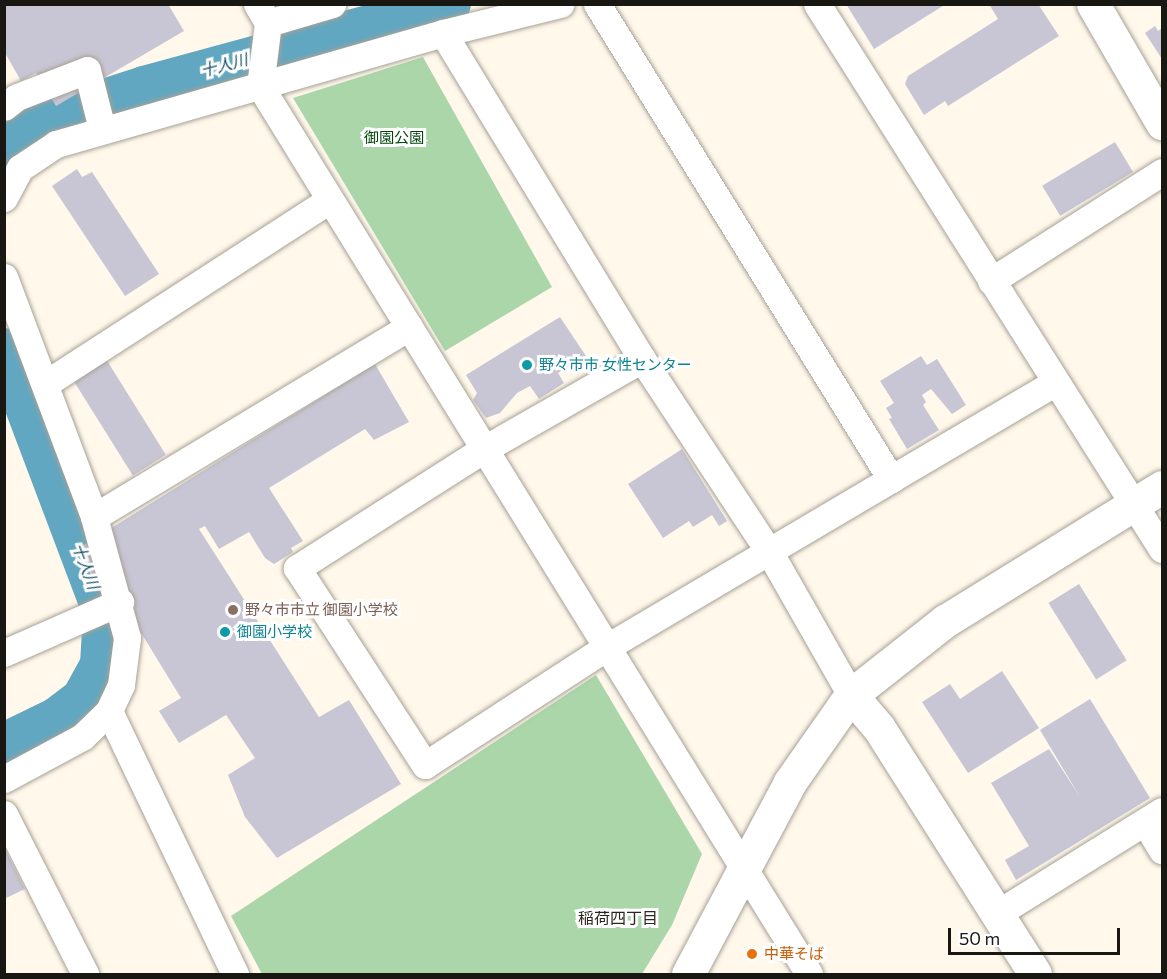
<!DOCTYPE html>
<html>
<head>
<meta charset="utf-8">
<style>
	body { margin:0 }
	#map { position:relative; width:1167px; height:979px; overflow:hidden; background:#fff8eb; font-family:Commissioner,"Noto Sans JP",sans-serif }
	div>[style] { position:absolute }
	.green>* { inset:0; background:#abd6a9 }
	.river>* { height:42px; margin:-21px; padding:0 21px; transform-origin:21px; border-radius:21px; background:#62a7c1 }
	.building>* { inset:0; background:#c8c6d4; transform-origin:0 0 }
	.roads { filter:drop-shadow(0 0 2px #a7a195) drop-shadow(0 0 2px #a7a195) }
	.minor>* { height:27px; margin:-13.5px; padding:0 13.5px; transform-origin:13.5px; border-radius:13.5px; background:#fff }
	.tertiary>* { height:33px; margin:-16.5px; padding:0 16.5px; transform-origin:16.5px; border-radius:16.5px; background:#fff }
	.dots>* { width:16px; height:16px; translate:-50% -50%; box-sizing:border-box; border:3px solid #fff; border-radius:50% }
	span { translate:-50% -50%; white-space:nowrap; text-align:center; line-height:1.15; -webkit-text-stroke:6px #fff; paint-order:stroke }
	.park-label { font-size:15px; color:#02460a }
	.culture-label { font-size:15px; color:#0d838f }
	.left { translate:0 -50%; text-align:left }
	.education-label { font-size:15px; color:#785e54 }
	.food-label { font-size:15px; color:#c56008 }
	.water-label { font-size:16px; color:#165063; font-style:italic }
	.neighbourhood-label { font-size:16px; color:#2d281f }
	.frame { position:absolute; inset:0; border:6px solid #191712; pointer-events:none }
	.scale { position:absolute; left:948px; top:928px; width:172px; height:27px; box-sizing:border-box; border:3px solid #191712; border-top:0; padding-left:8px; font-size:18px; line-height:21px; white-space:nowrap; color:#191712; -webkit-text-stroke:4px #fff; paint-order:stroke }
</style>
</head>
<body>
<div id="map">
	<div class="green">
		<i style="clip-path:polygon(423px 57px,552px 287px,445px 351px,293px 98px)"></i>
		<i style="clip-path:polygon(596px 675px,702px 854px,672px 925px,642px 974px,262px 974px,231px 916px)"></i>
	</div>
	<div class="river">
		<i style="left:4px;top:144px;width:26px;rotate:-36deg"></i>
		<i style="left:25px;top:129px;width:39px;rotate:-23deg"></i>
		<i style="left:61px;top:114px;width:87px;rotate:-18deg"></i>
		<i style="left:144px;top:87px;width:317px;rotate:-15.2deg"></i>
		<i style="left:4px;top:349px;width:283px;rotate:69.3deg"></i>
		<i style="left:104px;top:614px;width:51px;rotate:93.4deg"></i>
		<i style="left:101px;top:665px;width:39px;rotate:119deg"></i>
		<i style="left:82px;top:699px;width:31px;rotate:143deg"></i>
		<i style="left:57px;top:718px;width:59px;rotate:153.9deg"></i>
	</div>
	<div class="building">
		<i style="clip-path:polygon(4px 4px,168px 4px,184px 31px,56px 106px,36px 73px,21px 81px,4px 51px)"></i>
		<i style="clip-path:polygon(846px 4px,946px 4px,874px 49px)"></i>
		<i style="clip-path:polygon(989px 4px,1038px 4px,1059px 36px,948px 106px,945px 101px,924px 115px,905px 84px,908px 76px,998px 19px)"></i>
		<i style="clip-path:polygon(1155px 26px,1158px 31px,1162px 28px,1162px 59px,1145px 33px)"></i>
		<i style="left:1115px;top:142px;width:35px;height:85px;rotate:59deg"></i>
		<i style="clip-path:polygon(77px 169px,82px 177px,92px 172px,159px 274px,125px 296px,52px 186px)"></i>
		<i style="clip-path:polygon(560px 317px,586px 356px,558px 373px,564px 383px,539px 399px,530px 386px,517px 393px,500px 413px,486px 418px,473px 400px,477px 393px,466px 375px)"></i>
		<i style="clip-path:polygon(921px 356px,927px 365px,937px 359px,966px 405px,952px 414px,931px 389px,922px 395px,926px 402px,923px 405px,939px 430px,907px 449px,889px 419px,892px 418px,886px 408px,894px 403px,880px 381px)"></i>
		<i style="left:106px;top:359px;width:113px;height:39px;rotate:58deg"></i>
		<i style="clip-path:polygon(375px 364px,409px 422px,374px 440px,365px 429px,269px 488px,303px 541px,291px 548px,293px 552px,274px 564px,265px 558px,249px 532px,219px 549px,205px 526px,199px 529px,319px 717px,349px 700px,401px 784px,277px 858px,245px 817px,228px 775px,255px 758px,226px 715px,179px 743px,159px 711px,181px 698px,124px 605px,113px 611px,76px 550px)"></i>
		<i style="clip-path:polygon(682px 449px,727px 521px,719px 526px,712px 515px,693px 527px,689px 521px,663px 538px,628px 484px)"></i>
		<i style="left:1079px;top:584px;width:90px;height:36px;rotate:58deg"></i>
		<i style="clip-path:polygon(1002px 671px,1039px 728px,968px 773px,922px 702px,950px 684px,960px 699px)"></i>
		<i style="clip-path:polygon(1090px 699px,1150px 798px,1016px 880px,1005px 860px,1029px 846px,991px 783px,1049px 749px,1080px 797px,1040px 730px)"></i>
		<i style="clip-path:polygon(4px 847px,25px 889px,4px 899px)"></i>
	</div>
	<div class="roads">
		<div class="minor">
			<i style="left:257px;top:4px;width:22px;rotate:60deg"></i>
			<i style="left:268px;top:23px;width:67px;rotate:-16.5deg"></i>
			<i style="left:597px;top:4px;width:559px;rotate:58.24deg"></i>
			<i style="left:891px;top:479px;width:191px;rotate:-30.5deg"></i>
			<i style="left:817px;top:4px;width:645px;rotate:57.67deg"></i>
			<i style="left:268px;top:23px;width:64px;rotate:97.2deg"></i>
			<i style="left:260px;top:86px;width:1044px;rotate:58.27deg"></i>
			<i style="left:443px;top:33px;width:382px;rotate:58.6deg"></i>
			<i style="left:642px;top:359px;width:232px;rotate:56.6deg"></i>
			<i style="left:770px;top:553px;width:163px;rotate:60.3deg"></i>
			<i style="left:4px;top:107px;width:16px;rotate:-38deg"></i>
			<i style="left:17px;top:97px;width:75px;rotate:-21.1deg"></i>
			<i style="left:87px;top:70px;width:61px;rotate:75.7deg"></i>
			<i style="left:4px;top:198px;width:34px;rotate:-62deg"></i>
			<i style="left:20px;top:168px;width:43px;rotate:-33.7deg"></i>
			<i style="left:56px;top:144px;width:403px;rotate:-16deg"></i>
			<i style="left:443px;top:33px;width:121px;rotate:-13.9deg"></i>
			<i style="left:4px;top:277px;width:256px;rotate:69.4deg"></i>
			<i style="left:94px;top:517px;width:125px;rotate:74.7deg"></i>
			<i style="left:127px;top:638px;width:47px;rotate:97.3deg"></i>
			<i style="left:121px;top:685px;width:29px;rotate:115deg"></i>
			<i style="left:109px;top:711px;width:37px;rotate:136deg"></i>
			<i style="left:82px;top:737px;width:89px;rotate:151.7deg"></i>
			<i style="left:991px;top:281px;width:203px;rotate:-32.5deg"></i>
			<i style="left:642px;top:359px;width:182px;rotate:150.3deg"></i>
			<i style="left:484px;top:449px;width:222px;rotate:147.5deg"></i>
			<i style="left:297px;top:568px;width:235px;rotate:57deg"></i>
			<i style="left:425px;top:765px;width:217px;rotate:-33deg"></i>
			<i style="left:607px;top:647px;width:330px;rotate:-30.6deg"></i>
			<i style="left:45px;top:384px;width:337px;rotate:-32.9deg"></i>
			<i style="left:94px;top:517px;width:368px;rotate:-31.1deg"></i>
			<i style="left:4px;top:653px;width:127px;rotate:-23.7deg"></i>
			<i style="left:109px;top:711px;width:292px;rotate:64.4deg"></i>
			<i style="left:4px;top:814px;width:179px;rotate:63.1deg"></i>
			<i style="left:1145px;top:822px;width:33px;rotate:59deg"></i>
			<i style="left:998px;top:913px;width:193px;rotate:-31.9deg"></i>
		</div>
		<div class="tertiary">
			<i style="left:1093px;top:4px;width:138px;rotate:59.9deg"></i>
			<i style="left:851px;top:695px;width:43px;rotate:49.7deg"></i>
			<i style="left:879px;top:728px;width:291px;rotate:57.6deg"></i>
			<i style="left:688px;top:974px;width:217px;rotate:-62deg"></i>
			<i style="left:790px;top:782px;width:106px;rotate:-55deg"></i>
			<i style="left:851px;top:695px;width:120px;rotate:-38.2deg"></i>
			<i style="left:945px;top:621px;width:255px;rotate:-31.7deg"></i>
		</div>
	</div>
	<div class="dots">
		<i style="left:527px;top:365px;background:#0f9aa8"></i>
		<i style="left:233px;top:610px;background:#8d6e63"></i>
		<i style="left:225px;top:632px;background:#0f9aa8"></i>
		<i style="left:752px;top:954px;background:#e8710a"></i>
	</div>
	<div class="park-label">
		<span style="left:394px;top:138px">御園公園</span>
	</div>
	<div class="culture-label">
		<span class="left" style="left:539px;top:365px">野々市市 女性センター</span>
		<span class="left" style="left:237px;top:632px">御園小学校</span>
	</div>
	<div class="education-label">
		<span class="left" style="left:245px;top:610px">野々市市立 御園小学校</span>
	</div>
	<div class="food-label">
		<span class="left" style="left:764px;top:954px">中華そば</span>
	</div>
	<div class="water-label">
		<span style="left:224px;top:65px;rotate:-15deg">十人川</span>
		<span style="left:86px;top:566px;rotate:69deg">十人川</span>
	</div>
	<div class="neighbourhood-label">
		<span style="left:618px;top:918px">稲荷四丁目</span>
	</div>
	<div class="frame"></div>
	<div class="scale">50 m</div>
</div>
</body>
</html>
